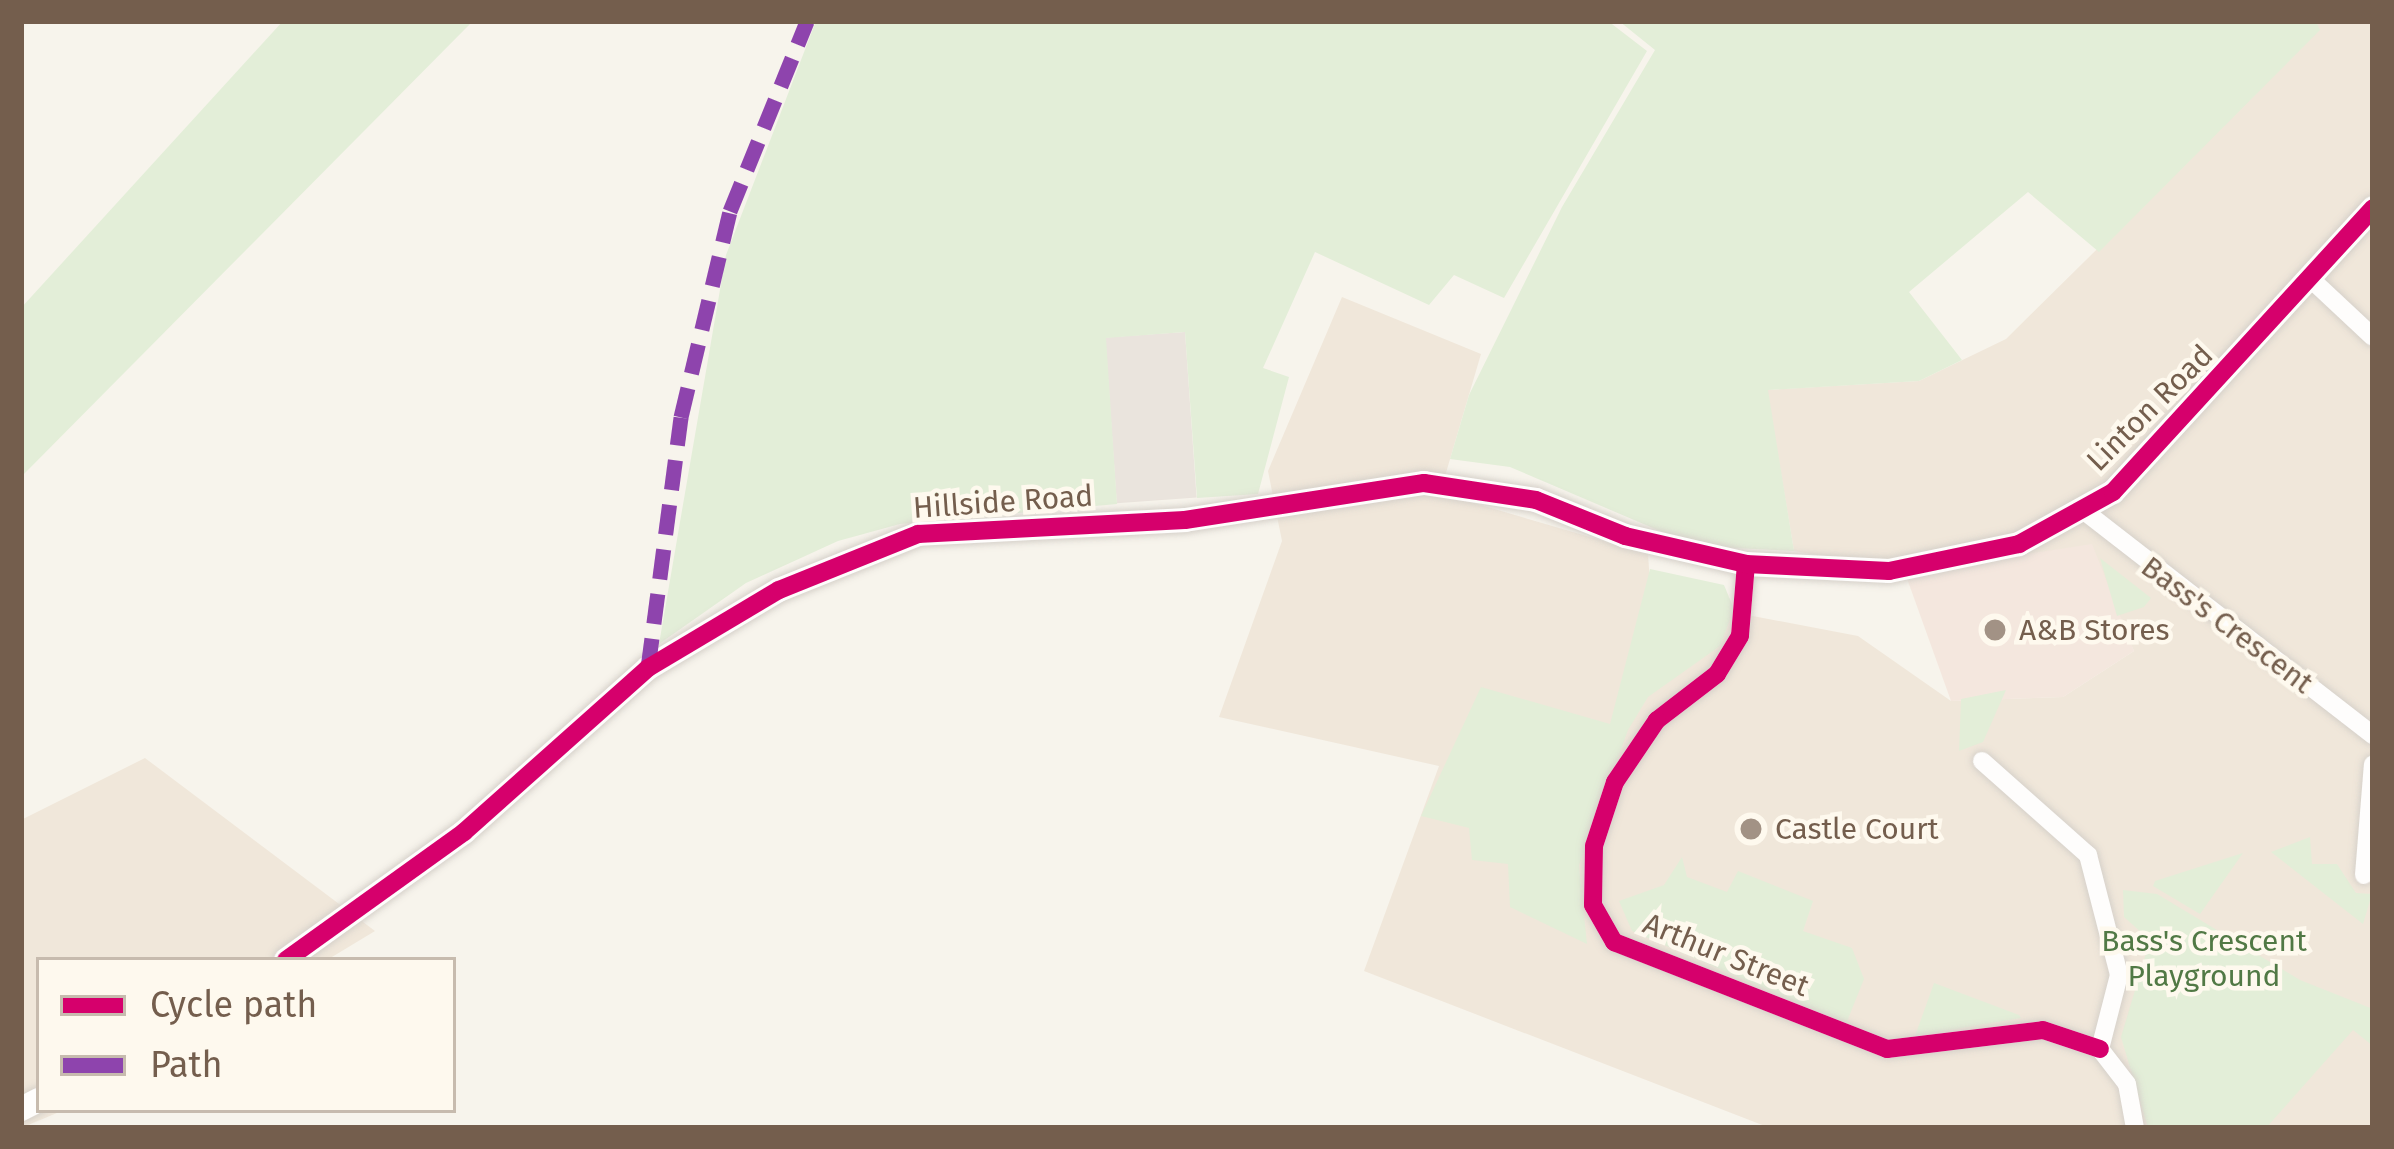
<!DOCTYPE html>
<html>
<head>
<meta charset="utf-8">
<style>
	body { margin:0 }
	#map { position:relative; width:2394px; height:1149px; overflow:hidden; background:#f7f4ec; font-family:"Fira Sans",sans-serif }
	div>[style] { position:absolute }
	.residential>* { inset:0; background:#f0e7da }
	.commercial>* { inset:0; background:#f4e7de }
	.industrial>* { inset:0; background:#eae4dd; transform-origin:0 0 }
	.green>* { inset:0; background:#e3eed8 }
	.roads { filter:drop-shadow(0 0 3px #d6d1ca) drop-shadow(0 0 3px #d6d1ca) }
	.minor>* { height:18px; margin:-9px; padding:0 9px; transform-origin:9px; border-radius:9px; background:#fefdfc }
	.tertiary>* { height:24px; margin:-12px; padding:0 12px; transform-origin:12px; border-radius:12px; background:#fefdfc }
	.quiet>* { height:15px; margin-top:-7.5px; transform-origin:0; background:repeating-linear-gradient(90deg,#8e44ad 0 30px,transparent 0 45px) }
	.cycleway>* { height:18px; margin:-9px; padding:0 9px; transform-origin:9px; border-radius:9px; background:#d6006c }
	.dots>* { width:33px; height:33px; translate:-50% -50%; box-sizing:border-box; border:6px solid #fef9ee; border-radius:50% }
	span { translate:-50% -50%; white-space:nowrap; text-align:center; line-height:1.15; -webkit-text-stroke:9px #fef9ee; paint-order:stroke }
	.street-label { font-size:30px; color:#745e4d }
	.poi-label { font-size:30px; color:#745e4d }
	.left { translate:0 -50%; text-align:left }
	.park-label { font-size:30px; color:#517945 }
	.frame { position:absolute; inset:0; border:24px solid #745e4d; pointer-events:none }
	.legend { position:absolute; left:36px; top:957px; width:420px; height:156px; box-sizing:border-box; background:#fef9ee; border:3px solid #c7bbae; margin:0; padding:15px 21px; list-style:none; font-size:36px; color:#745e4d }
	.legend li { display:flex; align-items:center; gap:24px; height:60px }
	.legend b { width:60px; border:3px solid #c7bbae }
</style>
</head>
<body>
<div id="map">
	<div class="residential">
		<i style="clip-path:polygon(2316px 21px,2373px 21px,2373px 1128px,1770px 1128px,1364px 971px,1439px 766px,1219px 717px,1282px 541px,1268px 471px,1342px 297px,1481px 354px,1440px 493px,1648px 554px,1652px 612px,1737px 613px,1858px 636px,1951px 701px,2063px 697px,2134px 651px,2113px 607px,1794px 551px,1767px 390px,1919px 381px,2006px 339px,2319px 30px)"></i>
		<i style="clip-path:polygon(145px 758px,375px 931px,327px 960px,39px 960px,39px 1110px,64px 1110px,21px 1128px,21px 820px)"></i>
	</div>
	<div class="commercial">
		<i style="clip-path:polygon(2092px 544px,2134px 651px,2063px 697px,1951px 701px,1905px 573px)"></i>
	</div>
	<div class="industrial">
		<i style="left:1185px;top:332px;width:166px;height:80px;rotate:86deg"></i>
	</div>
	<div class="green">
		<i style="clip-path:polygon(283px 21px,473px 21px,21px 477px,21px 308px)"></i>
		<i style="clip-path:polygon(816px 21px,1608px 21px,1647px 51px,1504px 298px,1454px 275px,1429px 305px,1315px 252px,1263px 368px,1289px 377px,1258px 494px,1197px 498px,1185px 332px,1106px 338px,1117px 504px,900px 524px,838px 541px,746px 583px,659px 644px,726px 255px)"></i>
		<i style="clip-path:polygon(1619px 21px,2316px 21px,2320px 30px,2099px 252px,2028px 192px,1909px 292px,1962px 360px,1919px 381px,1768px 390px,1794px 551px,1695px 546px,1510px 467px,1450px 459px,1469px 395px,1562px 207px,1655px 50px)"></i>
		<i style="clip-path:polygon(2100px 558px,2151px 598px,2144px 607px,2117px 616px)"></i>
		<i style="clip-path:polygon(1650px 569px,1724px 585px,1734px 609px,1720px 646px,1648px 697px,1628px 730px,1579px 865px,1587px 944px,1510px 907px,1508px 864px,1472px 860px,1469px 828px,1421px 816px,1481px 687px,1610px 724px)"></i>
		<i style="clip-path:polygon(2006px 690px,1983px 742px,1959px 751px,1961px 699px)"></i>
		<i style="clip-path:polygon(2310px 837px,2312px 864px,2337px 864px,2356px 893px,2372px 894px,2363px 924px,2271px 852px)"></i>
		<i style="clip-path:polygon(2243px 853px,2200px 914px,2153px 886px,2155px 881px)"></i>
		<i style="clip-path:polygon(1682px 857px,1687px 877px,1727px 892px,1738px 871px,1813px 901px,1803px 931px,1852px 948px,1864px 979px,1846px 1024px,1632px 931px,1619px 901px,1664px 885px)"></i>
		<i style="clip-path:polygon(2123px 890px,2157px 894px,2300px 980px,2373px 1009px,2373px 1046px,2353px 1030px,2266px 1128px,2148px 1128px,2121px 1037px,2150px 940px,2124px 917px)"></i>
		<i style="clip-path:polygon(1934px 983px,2019px 1015px,2021px 1018px,1915px 1036px)"></i>
	</div>
	<div class="roads">
		<div class="minor">
			<i style="left:2312px;top:280px;width:83px;rotate:43.1deg"></i>
			<i style="left:2084px;top:511px;width:366px;rotate:37.8deg"></i>
			<i style="left:1746px;top:564px;width:72px;rotate:94.8deg"></i>
			<i style="left:1740px;top:636px;width:44px;rotate:121.2deg"></i>
			<i style="left:1717px;top:674px;width:76px;rotate:142.5deg"></i>
			<i style="left:1657px;top:720px;width:75px;rotate:124.1deg"></i>
			<i style="left:1615px;top:782px;width:67px;rotate:108.2deg"></i>
			<i style="left:1594px;top:846px;width:59px;rotate:91deg"></i>
			<i style="left:1593px;top:905px;width:43px;rotate:60.4deg"></i>
			<i style="left:1614px;top:942px;width:293px;rotate:21.4deg"></i>
			<i style="left:1887px;top:1049px;width:157px;rotate:-6.9deg"></i>
			<i style="left:2043px;top:1030px;width:60px;rotate:18.4deg"></i>
			<i style="left:1982px;top:761px;width:142px;rotate:41.6deg"></i>
			<i style="left:2088px;top:855px;width:124px;rotate:75.5deg"></i>
			<i style="left:2119px;top:975px;width:76px;rotate:104.4deg"></i>
			<i style="left:2364px;top:875px;width:111px;rotate:-85.4deg"></i>
			<i style="left:2100px;top:1049px;width:44px;rotate:52.4deg"></i>
			<i style="left:2127px;top:1084px;width:45px;rotate:79.7deg"></i>
		</div>
		<div class="tertiary">
			<i style="left:286px;top:960px;width:219px;rotate:-35.7deg"></i>
			<i style="left:464px;top:832px;width:246px;rotate:-41.7deg"></i>
			<i style="left:648px;top:668px;width:152px;rotate:-30.8deg"></i>
			<i style="left:779px;top:590px;width:150px;rotate:-21.9deg"></i>
			<i style="left:918px;top:534px;width:267px;rotate:-3deg"></i>
			<i style="left:1185px;top:520px;width:242px;rotate:-8.8deg"></i>
			<i style="left:1424px;top:483px;width:113px;rotate:8.6deg"></i>
			<i style="left:1536px;top:500px;width:96px;rotate:22deg"></i>
			<i style="left:1625px;top:536px;width:124px;rotate:13deg"></i>
			<i style="left:1746px;top:564px;width:143px;rotate:2.8deg"></i>
			<i style="left:1889px;top:571px;width:133px;rotate:-11.7deg"></i>
			<i style="left:2019px;top:544px;width:107px;rotate:-29deg"></i>
			<i style="left:2113px;top:492px;width:385px;rotate:-47.5deg"></i>
			<i style="left:21px;top:1109px;width:20px;rotate:-27deg"></i>
		</div>
	</div>
	<div class="quiet">
		<i style="left:648px;top:668px;width:253px;rotate:-82.5deg"></i>
		<i style="left:681px;top:417px;width:212px;rotate:-76.6deg"></i>
		<i style="left:730px;top:211px;width:205px;rotate:-67.9deg"></i>
	</div>
	<div class="cycleway">
		<i style="left:1746px;top:564px;width:72px;rotate:94.8deg"></i>
		<i style="left:1740px;top:636px;width:44px;rotate:121.2deg"></i>
		<i style="left:1717px;top:674px;width:76px;rotate:142.5deg"></i>
		<i style="left:1657px;top:720px;width:75px;rotate:124.1deg"></i>
		<i style="left:1615px;top:782px;width:67px;rotate:108.2deg"></i>
		<i style="left:1594px;top:846px;width:59px;rotate:91deg"></i>
		<i style="left:1593px;top:905px;width:43px;rotate:60.4deg"></i>
		<i style="left:1614px;top:942px;width:293px;rotate:21.4deg"></i>
		<i style="left:1887px;top:1049px;width:157px;rotate:-6.9deg"></i>
		<i style="left:2043px;top:1030px;width:60px;rotate:18.4deg"></i>
		<i style="left:286px;top:960px;width:219px;rotate:-35.7deg"></i>
		<i style="left:464px;top:832px;width:246px;rotate:-41.7deg"></i>
		<i style="left:648px;top:668px;width:152px;rotate:-30.8deg"></i>
		<i style="left:779px;top:590px;width:150px;rotate:-21.9deg"></i>
		<i style="left:918px;top:534px;width:267px;rotate:-3deg"></i>
		<i style="left:1185px;top:520px;width:242px;rotate:-8.8deg"></i>
		<i style="left:1424px;top:483px;width:113px;rotate:8.6deg"></i>
		<i style="left:1536px;top:500px;width:96px;rotate:22deg"></i>
		<i style="left:1625px;top:536px;width:124px;rotate:13deg"></i>
		<i style="left:1746px;top:564px;width:143px;rotate:2.8deg"></i>
		<i style="left:1889px;top:571px;width:133px;rotate:-11.7deg"></i>
		<i style="left:2019px;top:544px;width:107px;rotate:-29deg"></i>
		<i style="left:2113px;top:492px;width:385px;rotate:-47.5deg"></i>
	</div>
	<div class="dots">
		<i style="left:1995px;top:630px;background:#a29285"></i>
		<i style="left:1751px;top:829px;background:#a29285"></i>
	</div>
	<div class="street-label">
		<span style="left:2150px;top:408px;rotate:-45deg">Linton Road</span>
		<span style="left:1003px;top:502px;rotate:-4deg">Hillside Road</span>
		<span style="left:2227px;top:625px;rotate:37deg">Bass's Crescent</span>
		<span style="left:1726px;top:955px;rotate:22deg">Arthur Street</span>
	</div>
	<div class="poi-label">
		<span class="left" style="left:2019px;top:630px">A&amp;B Stores</span>
		<span class="left" style="left:1775px;top:829px">Castle Court</span>
	</div>
	<div class="park-label">
		<span style="left:2204px;top:958px">Bass's Crescent<br>Playground</span>
	</div>
	<div class="frame"></div>
	<ul class="legend">
	<li><b style="height:15px;background:#d6006c"></b>Cycle path</li>
	<li><b style="height:15px;background:#8e44ad"></b>Path</li>
	</ul>
</div>
</body>
</html>
